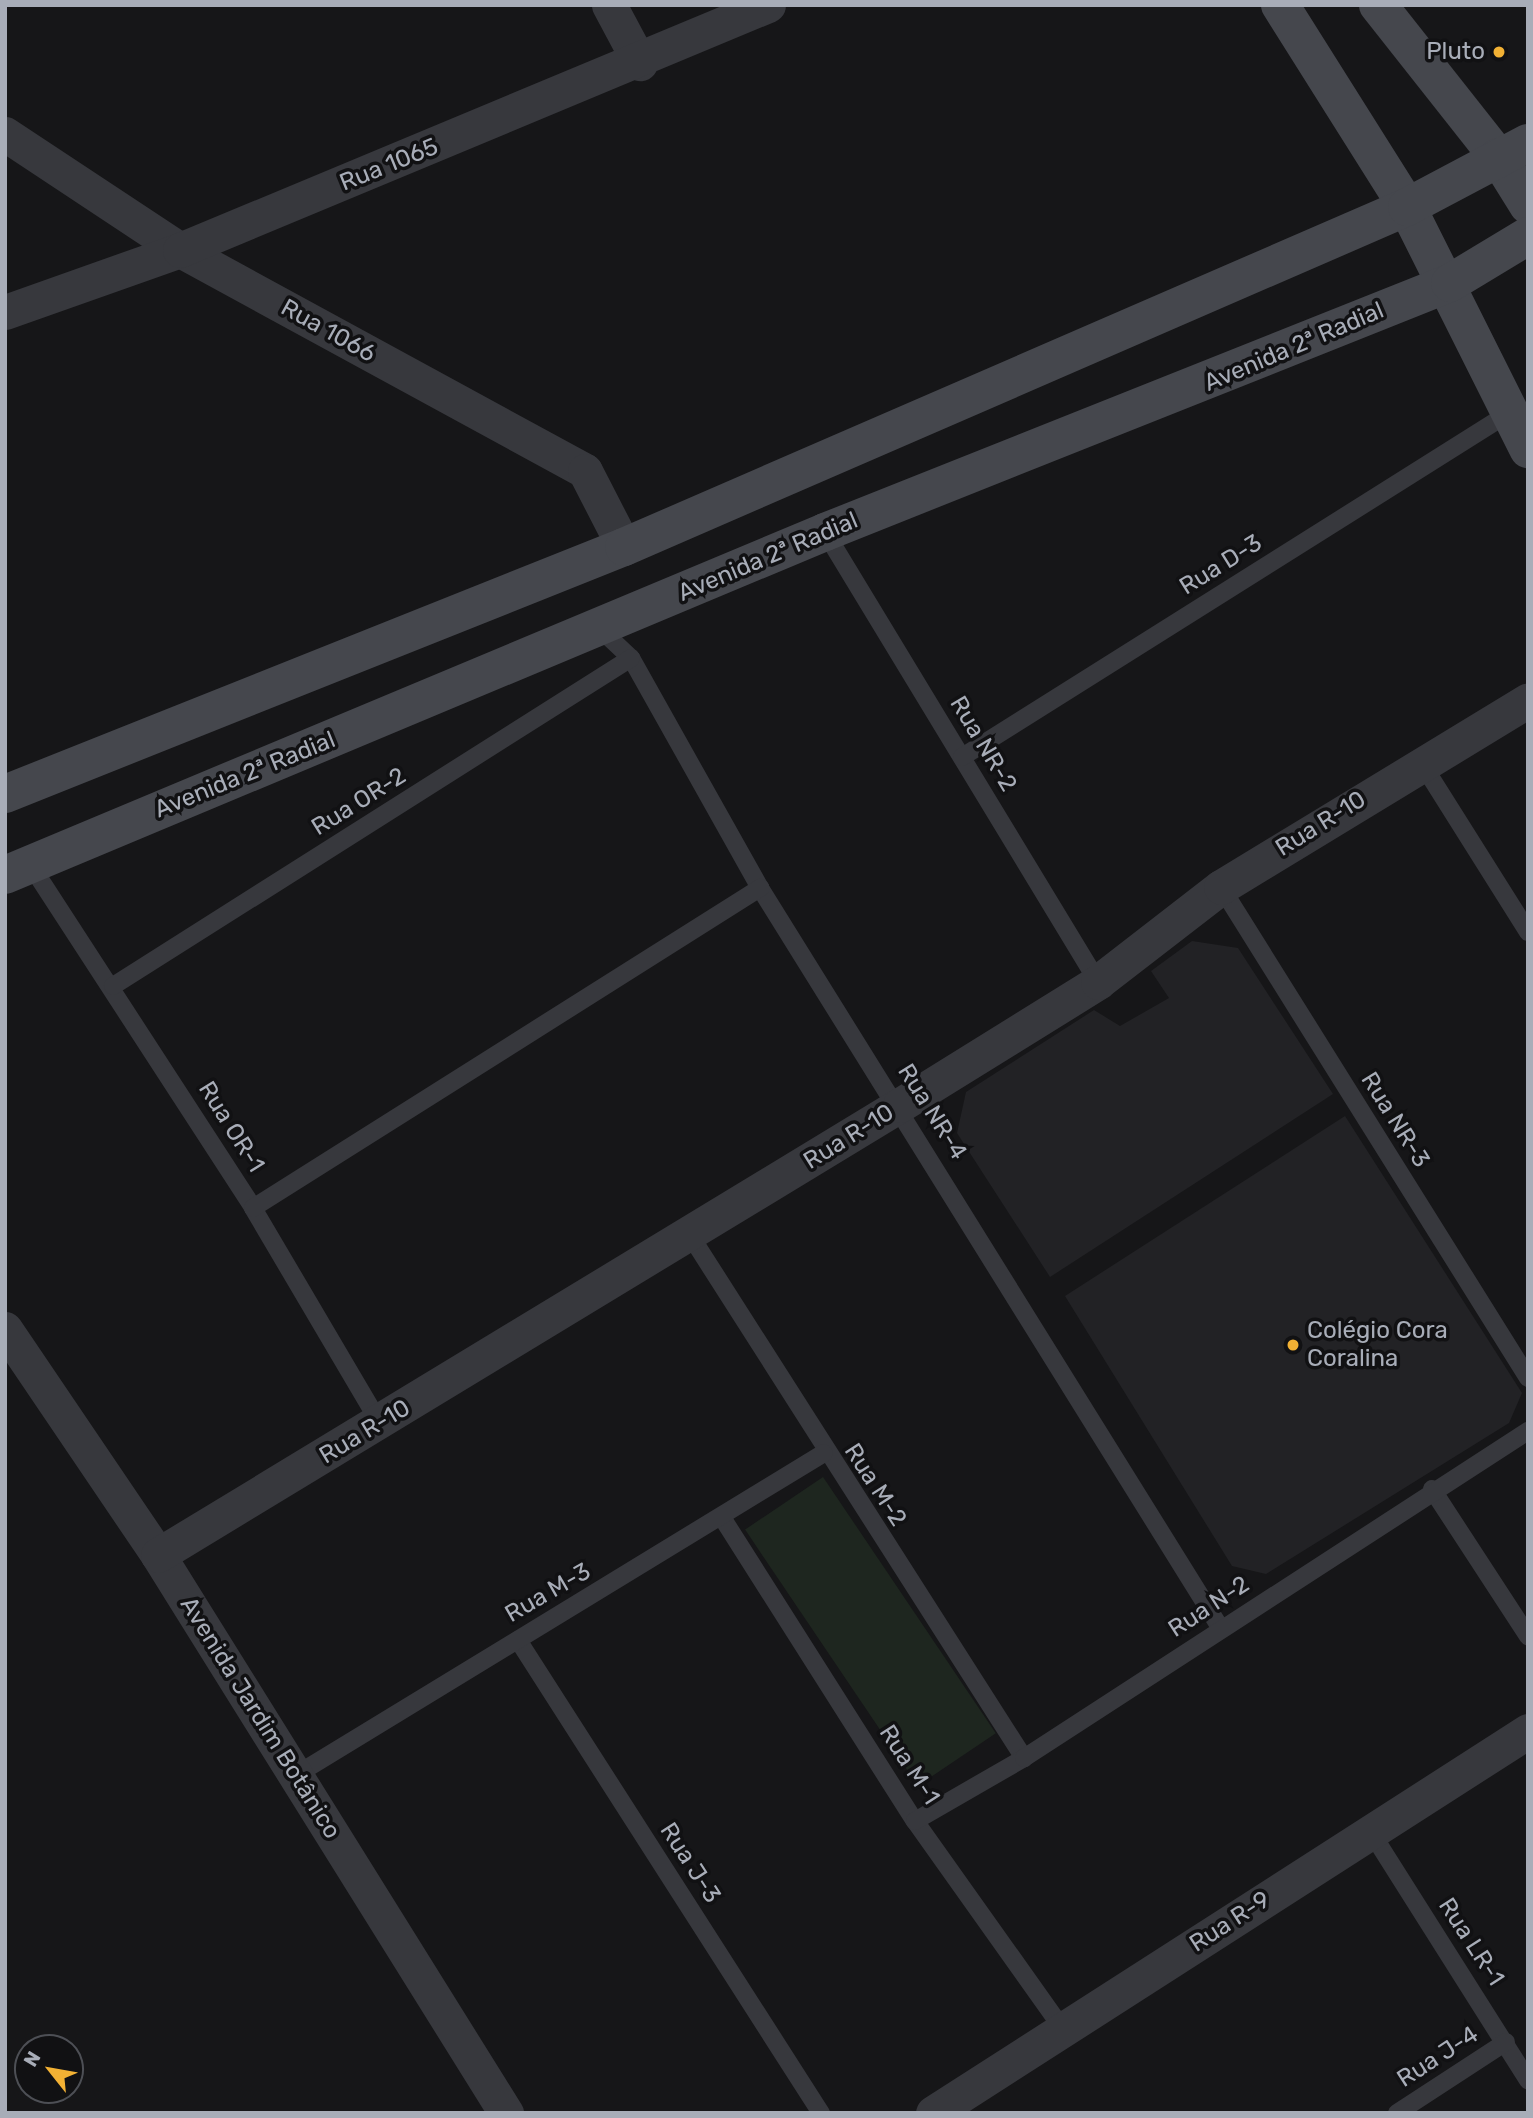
<!DOCTYPE html>
<html>
<head>
<meta charset="utf-8">
<style>
	body { margin:0 }
	#map { position:relative; width:1533px; height:2118px; overflow:hidden; background:#161618; font-family:Rubik,sans-serif }
	div>[style] { position:absolute }
	.built>* { inset:0; background:#222225 }
	.green>* { inset:0; background:#1e261f; transform-origin:0 0 }
	.lane>* { height:18px; margin:-9px; padding:0 9px; transform-origin:9px; border-radius:9px; background:#37383d }
	.street>* { height:35px; margin:-17.5px; padding:0 17.5px; transform-origin:17.5px; border-radius:17.5px; background:#37383d }
	.secondary>* { height:38px; margin:-19px; padding:0 19px; transform-origin:19px; border-radius:19px; background:#45474d }
	.dots>* { width:19px; height:19px; translate:-50% -50%; box-sizing:border-box; border:4px solid #111113; border-radius:50% }
	span { translate:-50% -50%; white-space:nowrap; text-align:center; line-height:1.15; -webkit-text-stroke:7px #111113; paint-order:stroke }
	.poi-label { font-size:24px; color:#a8adb8 }
	.right { translate:-100% -50%; text-align:right }
	.left { translate:0 -50%; text-align:left }
	.street-label { font-size:24px; color:#a8adb8 }
	.frame { position:absolute; inset:0; border:7px solid #a8adb8; pointer-events:none }
	.north { position:absolute; left:14px; top:2034px; width:70px; height:70px; box-sizing:border-box; background:#111113; border:2px solid #4d4f55; border-radius:50%; rotate:301deg; font-size:19px; font-weight:700; line-height:28px; text-align:center; color:#a8adb8 }
	.north::after { content:''; display:block; margin:auto; width:24px; height:32px; background:#f2b134; clip-path:polygon(50% 0,100% 100%,50% 72%,0 100%) }
</style>
</head>
<body>
<div id="map">
	<div class="built">
		<i style="clip-path:polygon(1192px 941px,1238px 948px,1333px 1094px,1050px 1277px,957px 1133px,966px 1092px,1094px 1010px,1120px 1026px,1169px 998px,1151px 971px)"></i>
		<i style="clip-path:polygon(1345px 1116px,1522px 1393px,1509px 1423px,1266px 1574px,1232px 1566px,1065px 1296px)"></i>
	</div>
	<div class="green">
		<i style="left:823px;top:1477px;width:309px;height:94px;rotate:56deg"></i>
	</div>
	<div class="lane">
		<i style="left:825px;top:532px;width:526px;rotate:58.76deg"></i>
		<i style="left:597px;top:626px;width:47px;rotate:43.3deg"></i>
		<i style="left:631px;top:658px;width:264px;rotate:60.7deg"></i>
		<i style="left:760px;top:888px;width:873px;rotate:58.11deg"></i>
		<i style="left:962px;top:757px;width:643px;rotate:-32.16deg"></i>
		<i style="left:1421px;top:762px;width:201px;rotate:57.8deg"></i>
		<i style="left:30px;top:864px;width:410px;rotate:57deg"></i>
		<i style="left:253px;top:1208px;width:251px;rotate:59.5deg"></i>
		<i style="left:1221px;top:887px;width:579px;rotate:57.98deg"></i>
		<i style="left:113px;top:986px;width:613px;rotate:-32.34deg"></i>
		<i style="left:253px;top:1208px;width:600px;rotate:-32.26deg"></i>
		<i style="left:690px;top:1235px;width:621px;rotate:57.44deg"></i>
		<i style="left:1432px;top:1489px;width:176px;rotate:56.9deg"></i>
		<i style="left:723px;top:1519px;width:358px;rotate:57.6deg"></i>
		<i style="left:915px;top:1821px;width:255px;rotate:54.6deg"></i>
		<i style="left:518px;top:1640px;width:562px;rotate:57.36deg"></i>
		<i style="left:296px;top:1775px;width:618px;rotate:-31.38deg"></i>
		<i style="left:915px;top:1821px;width:126px;rotate:-30deg"></i>
		<i style="left:1024px;top:1758px;width:601px;rotate:-32.98deg"></i>
		<i style="left:1371px;top:1832px;width:294px;rotate:57.7deg"></i>
		<i style="left:1397px;top:2113px;width:130px;rotate:-33.1deg"></i>
	</div>
	<div class="street">
		<i style="left:609px;top:5px;width:66px;rotate:61.9deg"></i>
		<i style="left:5px;top:134px;width:210px;rotate:33.5deg"></i>
		<i style="left:180px;top:250px;width:461px;rotate:28.6deg"></i>
		<i style="left:585px;top:471px;width:85px;rotate:62.8deg"></i>
		<i style="left:5px;top:312px;width:186px;rotate:-19.5deg"></i>
		<i style="left:180px;top:250px;width:637px;rotate:-22.62deg"></i>
		<i style="left:5px;top:1329px;width:273px;rotate:55.9deg"></i>
		<i style="left:158px;top:1555px;width:658px;rotate:58.05deg"></i>
		<i style="left:158px;top:1555px;width:868px;rotate:-31.24deg"></i>
		<i style="left:900px;top:1105px;width:233px;rotate:-31.8deg"></i>
		<i style="left:1098px;top:982px;width:155px;rotate:-37.7deg"></i>
		<i style="left:1221px;top:887px;width:359px;rotate:-31.3deg"></i>
		<i style="left:933px;top:2113px;width:707px;rotate:-32.7deg"></i>
	</div>
	<div class="secondary">
		<i style="left:1280px;top:5px;width:239px;rotate:57.8deg"></i>
		<i style="left:1407px;top:207px;width:271px;rotate:63.4deg"></i>
		<i style="left:1378px;top:5px;width:194px;rotate:51.7deg"></i>
		<i style="left:1498px;top:157px;width:57px;rotate:58deg"></i>
		<i style="left:5px;top:794px;width:666px;rotate:-21.75deg"></i>
		<i style="left:624px;top:547px;width:854px;rotate:-23.47deg"></i>
		<i style="left:1407px;top:207px;width:137px;rotate:-27.9deg"></i>
		<i style="left:5px;top:875px;width:889px;rotate:-22.7deg"></i>
		<i style="left:825px;top:532px;width:673px;rotate:-21.72deg"></i>
		<i style="left:1450px;top:283px;width:91px;rotate:-31.1deg"></i>
	</div>
	<div class="dots">
		<i style="left:1499px;top:52px;background:#f2b134"></i>
		<i style="left:1293px;top:1345px;background:#f2b134"></i>
	</div>
	<div class="poi-label">
		<span class="right" style="left:1485px;top:52px">Pluto</span>
		<span class="left" style="left:1307px;top:1345px">Colégio Cora<br>Coralina</span>
	</div>
	<div class="street-label">
		<span style="left:389px;top:165px;rotate:-22deg">Rua 1065</span>
		<span style="left:328px;top:331px;rotate:29deg">Rua 1066</span>
		<span style="left:1294px;top:347px;rotate:-23deg">Avenida 2ª Radial</span>
		<span style="left:768px;top:557px;rotate:-23deg">Avenida 2ª Radial</span>
		<span style="left:1221px;top:565px;rotate:-32deg">Rua D-3</span>
		<span style="left:983px;top:744px;rotate:59deg">Rua NR-2</span>
		<span style="left:245px;top:775px;rotate:-22deg">Avenida 2ª Radial</span>
		<span style="left:359px;top:802px;rotate:-32deg">Rua OR-2</span>
		<span style="left:1321px;top:824px;rotate:-32deg">Rua R-10</span>
		<span style="left:932px;top:1112px;rotate:58deg">Rua NR-4</span>
		<span style="left:1395px;top:1120px;rotate:58deg">Rua NR-3</span>
		<span style="left:231px;top:1127px;rotate:58deg">Rua OR-1</span>
		<span style="left:849px;top:1137px;rotate:-32deg">Rua R-10</span>
		<span style="left:365px;top:1432px;rotate:-31deg">Rua R-10</span>
		<span style="left:875px;top:1485px;rotate:57deg">Rua M-2</span>
		<span style="left:548px;top:1593px;rotate:-30deg">Rua M-3</span>
		<span style="left:1209px;top:1607px;rotate:-33deg">Rua N-2</span>
		<span style="left:260px;top:1718px;rotate:58deg">Avenida Jardim Botânico</span>
		<span style="left:909px;top:1765px;rotate:57deg">Rua M-1</span>
		<span style="left:690px;top:1863px;rotate:57deg">Rua J-3</span>
		<span style="left:1230px;top:1922px;rotate:-33deg">Rua R-9</span>
		<span style="left:1471px;top:1942px;rotate:57deg">Rua LR-1</span>
		<span style="left:1438px;top:2057px;rotate:-33deg">Rua J-4</span>
	</div>
	<div class="frame"></div>
	<div class="north">N</div>
</div>
</body>
</html>
